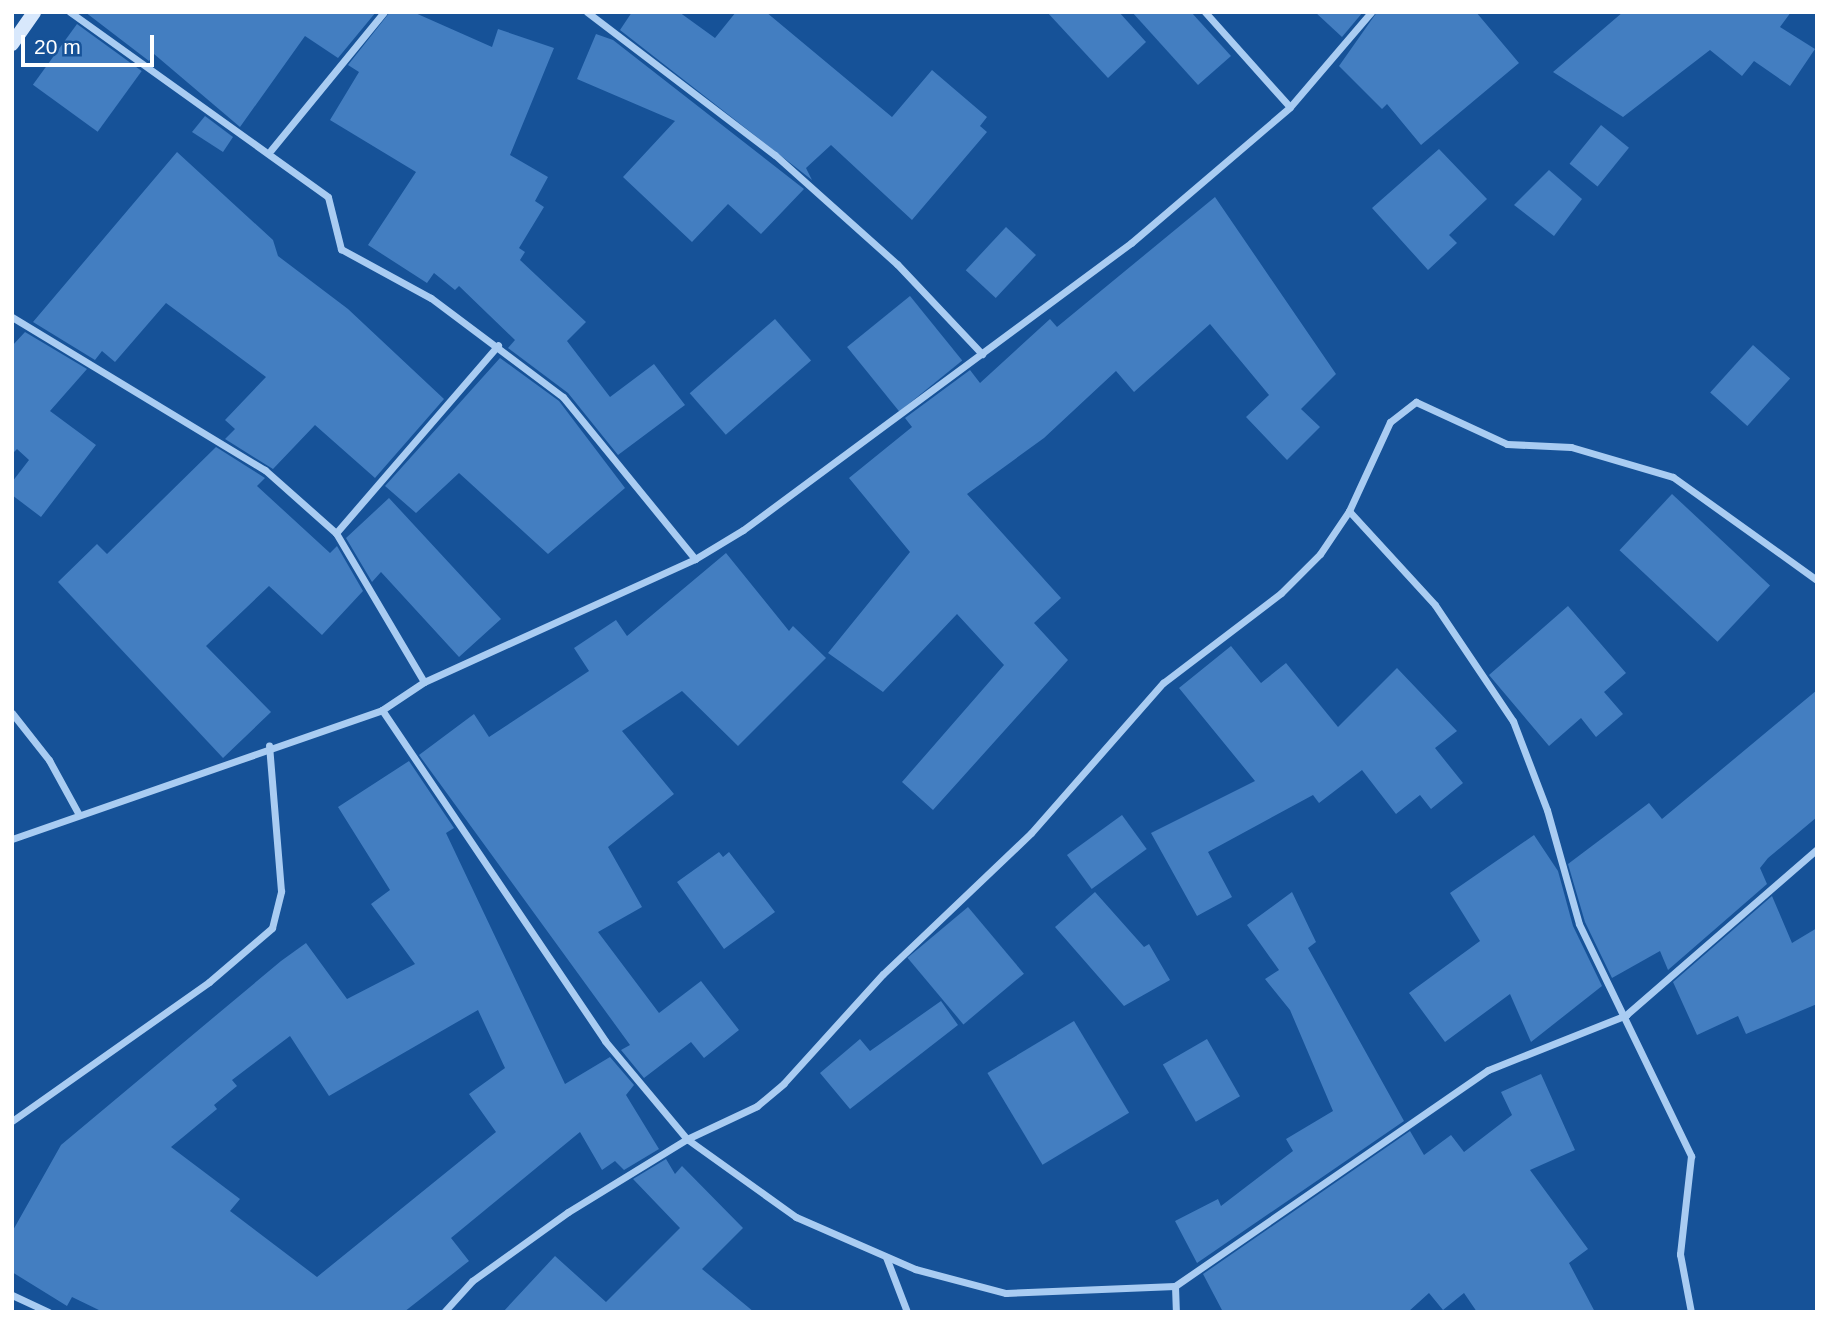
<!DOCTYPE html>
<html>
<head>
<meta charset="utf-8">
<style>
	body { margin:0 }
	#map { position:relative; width:1829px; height:1324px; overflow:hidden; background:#165298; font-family:Helvetica,sans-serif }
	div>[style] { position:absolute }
	.building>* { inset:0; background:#437ec1; transform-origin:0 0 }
	.street>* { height:7px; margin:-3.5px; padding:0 3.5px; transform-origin:3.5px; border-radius:3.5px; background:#a9ccf2 }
	.secondary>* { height:14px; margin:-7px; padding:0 7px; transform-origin:7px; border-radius:7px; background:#d8e8fc }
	span { translate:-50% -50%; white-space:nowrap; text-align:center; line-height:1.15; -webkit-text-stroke:5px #165298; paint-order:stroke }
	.frame { position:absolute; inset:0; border:14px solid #fff; pointer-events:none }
	.scale { position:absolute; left:21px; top:35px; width:133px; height:32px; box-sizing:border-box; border:4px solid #fff; border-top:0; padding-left:9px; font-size:21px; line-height:24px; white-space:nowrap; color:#fff; -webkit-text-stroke:5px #165298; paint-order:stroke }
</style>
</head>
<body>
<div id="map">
	<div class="building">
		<i style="clip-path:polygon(85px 12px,376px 12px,338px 58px,305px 36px,240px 127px,154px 54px,149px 61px)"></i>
		<i style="clip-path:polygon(390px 12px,413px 12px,492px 47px,498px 29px,554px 48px,510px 155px,548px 177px,535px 201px,544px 207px,519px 248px,525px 252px,520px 260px,586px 322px,567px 341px,610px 397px,654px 364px,685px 405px,618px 455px,568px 393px,508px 348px,515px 340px,459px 286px,455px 290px,434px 273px,427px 283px,368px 245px,416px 172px,330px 120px,359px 72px,348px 65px)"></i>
		<i style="clip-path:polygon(632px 12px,679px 12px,715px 38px,736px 12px,766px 12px,892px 117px,932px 70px,987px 117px,980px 126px,987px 132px,912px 220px,831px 145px,806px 168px,812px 180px,620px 30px)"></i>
		<i style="clip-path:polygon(1047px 12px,1119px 12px,1146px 42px,1108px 78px)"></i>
		<i style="clip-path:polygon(1132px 12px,1191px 12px,1231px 56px,1198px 85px)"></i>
		<i style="clip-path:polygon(1315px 12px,1363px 12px,1342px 37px)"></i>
		<i style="clip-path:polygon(1377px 12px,1476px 12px,1519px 63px,1421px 145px,1387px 104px,1382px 109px,1339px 66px)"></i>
		<i style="clip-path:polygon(1623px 12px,1791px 12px,1780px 27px,1815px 49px,1790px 86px,1754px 61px,1742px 76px,1710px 50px,1623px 117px,1553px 72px)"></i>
		<i style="left:77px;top:24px;width:80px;height:75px;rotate:36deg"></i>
		<i style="clip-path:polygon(596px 34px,613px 40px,804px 189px,761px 234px,728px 204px,692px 242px,623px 177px,675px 121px,577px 79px)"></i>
		<i style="clip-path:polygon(205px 116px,233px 137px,223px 152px,192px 132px)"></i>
		<i style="left:1601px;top:125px;width:36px;height:50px;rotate:39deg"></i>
		<i style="clip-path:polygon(1439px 149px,1487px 199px,1449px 235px,1457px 243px,1428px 270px,1372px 208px)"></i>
		<i style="clip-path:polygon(177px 152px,273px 240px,278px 256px,348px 309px,444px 399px,375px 478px,315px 425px,273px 469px,225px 439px,235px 429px,225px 420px,266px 377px,166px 303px,115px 362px,102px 351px,95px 360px,33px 322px)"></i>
		<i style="clip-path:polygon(1549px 170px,1582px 199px,1554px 236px,1514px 205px)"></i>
		<i style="clip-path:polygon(1215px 197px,1336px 374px,1301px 409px,1320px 427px,1287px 460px,1246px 417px,1269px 395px,1210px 324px,1134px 392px,1116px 371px,1044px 438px,967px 494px,1061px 598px,1034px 623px,1068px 660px,933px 810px,902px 782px,1004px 665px,957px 614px,883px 692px,828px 653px,910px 552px,849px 478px,912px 427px,905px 418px,970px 370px,980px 383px,1050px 319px,1057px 327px)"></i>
		<i style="left:1006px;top:227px;width:41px;height:59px;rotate:43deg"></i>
		<i style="left:910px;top:296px;width:83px;height:81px;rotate:51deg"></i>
		<i style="left:775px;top:319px;width:55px;height:113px;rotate:49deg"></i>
		<i style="clip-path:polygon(25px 332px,87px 369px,50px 411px,96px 445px,41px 517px,12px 495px,12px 482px,29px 460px,17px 449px,12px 454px,12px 346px)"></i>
		<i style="left:1753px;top:345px;width:50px;height:64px;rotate:42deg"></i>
		<i style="clip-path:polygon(500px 358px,559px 401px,625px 488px,548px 554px,459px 473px,416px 513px,385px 486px)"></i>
		<i style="clip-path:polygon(216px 447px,265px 478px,257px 486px,330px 553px,337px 546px,363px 591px,322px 635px,269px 586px,206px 646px,271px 712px,223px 758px,58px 582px,97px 544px,107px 554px)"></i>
		<i style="left:1672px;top:494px;width:134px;height:77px;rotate:43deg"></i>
		<i style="clip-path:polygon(389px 498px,501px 619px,459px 657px,381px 572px,372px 582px,346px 538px)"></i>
		<i style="clip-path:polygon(726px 553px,789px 631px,793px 626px,826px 658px,738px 746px,682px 691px,622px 731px,674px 794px,608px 847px,642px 907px,598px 932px,659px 1013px,701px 981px,739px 1030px,704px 1058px,691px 1042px,644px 1078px,621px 1050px,630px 1045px,419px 755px,474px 714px,489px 737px,589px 671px,574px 648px,616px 620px,627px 636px)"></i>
		<i style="clip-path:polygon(1568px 606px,1626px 673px,1604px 692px,1623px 714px,1596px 737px,1581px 718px,1549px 746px,1489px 675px)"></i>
		<i style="clip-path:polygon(1231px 646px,1261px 683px,1286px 663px,1338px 727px,1397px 668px,1457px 731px,1435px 748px,1463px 783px,1431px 809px,1420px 795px,1396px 814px,1362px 770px,1319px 803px,1313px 795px,1208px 852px,1232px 897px,1197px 916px,1151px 833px,1255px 781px,1179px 688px)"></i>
		<i style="clip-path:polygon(1817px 690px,1817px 817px,1768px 858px,1760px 868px,1767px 884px,1668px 970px,1660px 951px,1612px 978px,1585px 922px,1568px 864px,1649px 803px,1662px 819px)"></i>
		<i style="clip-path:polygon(evenodd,409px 761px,454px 828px,446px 833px,565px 1084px,610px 1057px,634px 1085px,626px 1095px,659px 1149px,624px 1170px,615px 1161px,602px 1170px,580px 1132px,451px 1238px,469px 1261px,404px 1312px,103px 1312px,72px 1297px,67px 1306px,12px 1272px,12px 1232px,61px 1145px,281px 961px,306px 943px,347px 999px,415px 964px,371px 904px,390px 890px,338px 807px,409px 761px,478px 1010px,505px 1068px,469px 1094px,496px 1132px,317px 1277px,230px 1211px,240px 1199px,171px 1147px,217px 1109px,214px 1105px,237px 1086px,232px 1080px,290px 1036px,329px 1096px,478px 1010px)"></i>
		<i style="left:1122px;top:815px;width:42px;height:68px;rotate:54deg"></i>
		<i style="clip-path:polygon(1534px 835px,1558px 871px,1573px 926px,1602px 986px,1531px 1042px,1510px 994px,1445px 1042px,1409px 993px,1480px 941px,1450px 893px)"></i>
		<i style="clip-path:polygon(719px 852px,723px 857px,729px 852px,775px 912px,724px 949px,677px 882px)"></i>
		<i style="clip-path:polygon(1095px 892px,1144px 947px,1149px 944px,1170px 980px,1124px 1006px,1055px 927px)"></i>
		<i style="clip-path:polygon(1292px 892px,1316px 942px,1308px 948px,1404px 1121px,1197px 1263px,1175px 1221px,1218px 1199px,1221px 1206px,1293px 1151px,1286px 1139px,1333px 1111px,1290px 1010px,1265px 979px,1279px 970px,1247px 925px)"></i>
		<i style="clip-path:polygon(1772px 896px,1792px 943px,1817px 928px,1817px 1004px,1746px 1034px,1738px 1016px,1697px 1035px,1673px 982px)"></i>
		<i style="left:968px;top:907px;width:87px;height:79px;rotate:50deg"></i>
		<i style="clip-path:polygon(941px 1001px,958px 1025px,850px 1109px,820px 1073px,860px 1039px,870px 1051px)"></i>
		<i style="left:1074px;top:1021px;width:107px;height:101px;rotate:59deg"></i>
		<i style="left:1207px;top:1039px;width:66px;height:51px;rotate:60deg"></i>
		<i style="clip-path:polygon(1541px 1074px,1575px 1150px,1530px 1170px,1588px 1249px,1569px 1263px,1595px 1312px,1477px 1312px,1464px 1293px,1443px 1310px,1429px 1293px,1408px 1312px,1223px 1312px,1203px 1274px,1410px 1131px,1424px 1155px,1451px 1135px,1464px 1152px,1512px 1115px,1501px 1092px)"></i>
		<i style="clip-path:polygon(666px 1159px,675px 1174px,682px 1166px,743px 1228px,702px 1269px,754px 1312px,503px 1312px,555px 1256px,606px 1302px,680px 1228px,633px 1179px)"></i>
	</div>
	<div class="street">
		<i style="left:70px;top:12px;width:317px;rotate:35.6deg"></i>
		<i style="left:328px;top:197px;width:54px;rotate:76deg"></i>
		<i style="left:341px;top:249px;width:102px;rotate:28.6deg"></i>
		<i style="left:431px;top:298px;width:165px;rotate:36.9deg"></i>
		<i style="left:563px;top:397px;width:209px;rotate:50.8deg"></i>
		<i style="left:587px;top:12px;width:236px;rotate:37.3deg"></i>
		<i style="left:775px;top:155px;width:164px;rotate:41.8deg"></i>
		<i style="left:897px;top:264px;width:124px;rotate:46.6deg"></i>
		<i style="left:1205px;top:12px;width:127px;rotate:48.2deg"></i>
		<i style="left:271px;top:150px;width:178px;rotate:-50.7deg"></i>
		<i style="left:12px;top:317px;width:296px;rotate:31.2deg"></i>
		<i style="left:265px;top:470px;width:95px;rotate:41.6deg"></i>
		<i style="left:336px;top:533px;width:173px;rotate:59.4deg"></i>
		<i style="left:1349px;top:511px;width:127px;rotate:47.5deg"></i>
		<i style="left:1435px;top:605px;width:140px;rotate:56.1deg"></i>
		<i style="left:1513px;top:721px;width:95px;rotate:69.1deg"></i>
		<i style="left:1547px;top:810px;width:118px;rotate:74.3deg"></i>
		<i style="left:1579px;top:924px;width:258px;rotate:64.2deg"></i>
		<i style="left:1691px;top:1156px;width:99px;rotate:96.4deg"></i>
		<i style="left:1680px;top:1254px;width:59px;rotate:79.3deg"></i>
		<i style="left:336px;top:533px;width:248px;rotate:-49.2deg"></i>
		<i style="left:382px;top:710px;width:399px;rotate:56deg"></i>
		<i style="left:605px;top:1041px;width:128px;rotate:50.1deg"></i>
		<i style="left:687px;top:1139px;width:134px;rotate:35.6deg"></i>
		<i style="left:796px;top:1217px;width:130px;rotate:23.6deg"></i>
		<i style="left:915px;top:1269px;width:94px;rotate:14.8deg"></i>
		<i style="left:1006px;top:1293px;width:169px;rotate:-2.4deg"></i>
		<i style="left:1175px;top:1286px;width:380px;rotate:-34.6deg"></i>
		<i style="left:1488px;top:1070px;width:149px;rotate:-21.7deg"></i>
		<i style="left:1626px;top:1015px;width:253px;rotate:-41deg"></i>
		<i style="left:12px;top:713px;width:60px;rotate:51.8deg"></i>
		<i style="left:49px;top:760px;width:60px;rotate:61.3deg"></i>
		<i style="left:12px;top:839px;width:392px;rotate:-19.2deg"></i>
		<i style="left:382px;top:710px;width:50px;rotate:-33.7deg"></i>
		<i style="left:424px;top:682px;width:298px;rotate:-24.4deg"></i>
		<i style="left:695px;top:559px;width:56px;rotate:-31.1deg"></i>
		<i style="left:743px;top:530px;width:483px;rotate:-36.5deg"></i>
		<i style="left:1131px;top:243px;width:209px;rotate:-40.5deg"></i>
		<i style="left:1290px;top:107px;width:125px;rotate:-49.5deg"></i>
		<i style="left:12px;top:1121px;width:241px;rotate:-35.2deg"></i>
		<i style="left:209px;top:982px;width:83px;rotate:-40.6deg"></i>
		<i style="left:272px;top:928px;width:38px;rotate:-76deg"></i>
		<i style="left:281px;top:891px;width:146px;rotate:-94.7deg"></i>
		<i style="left:886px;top:1257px;width:59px;rotate:69.1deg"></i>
		<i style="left:1175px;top:1286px;width:26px;rotate:88deg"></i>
		<i style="left:12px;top:1295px;width:40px;rotate:25deg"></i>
		<i style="left:444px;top:1312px;width:42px;rotate:-47.9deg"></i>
		<i style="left:472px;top:1281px;width:118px;rotate:-35.7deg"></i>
		<i style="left:568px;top:1212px;width:140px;rotate:-31.5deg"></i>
		<i style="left:687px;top:1139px;width:77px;rotate:-25.2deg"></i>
		<i style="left:757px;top:1106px;width:35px;rotate:-40deg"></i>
		<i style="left:784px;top:1083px;width:147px;rotate:-47.8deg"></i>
		<i style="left:883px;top:974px;width:204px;rotate:-43.6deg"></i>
		<i style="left:1031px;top:833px;width:200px;rotate:-48.7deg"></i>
		<i style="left:1163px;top:683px;width:148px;rotate:-37.3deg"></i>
		<i style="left:1281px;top:593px;width:55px;rotate:-45deg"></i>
		<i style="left:1320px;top:554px;width:52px;rotate:-56deg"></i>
		<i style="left:1349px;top:511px;width:98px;rotate:-65.3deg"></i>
		<i style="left:1390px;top:422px;width:33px;rotate:-38deg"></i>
		<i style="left:1416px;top:402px;width:100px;rotate:24.8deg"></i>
		<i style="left:1507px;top:444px;width:64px;rotate:2.7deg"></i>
		<i style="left:1571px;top:447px;width:106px;rotate:16.4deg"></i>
		<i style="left:1673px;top:477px;width:177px;rotate:35.6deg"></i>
	</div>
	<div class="secondary">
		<i style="left:12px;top:44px;width:39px;rotate:-55deg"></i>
	</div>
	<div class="frame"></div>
	<div class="scale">20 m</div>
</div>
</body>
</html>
